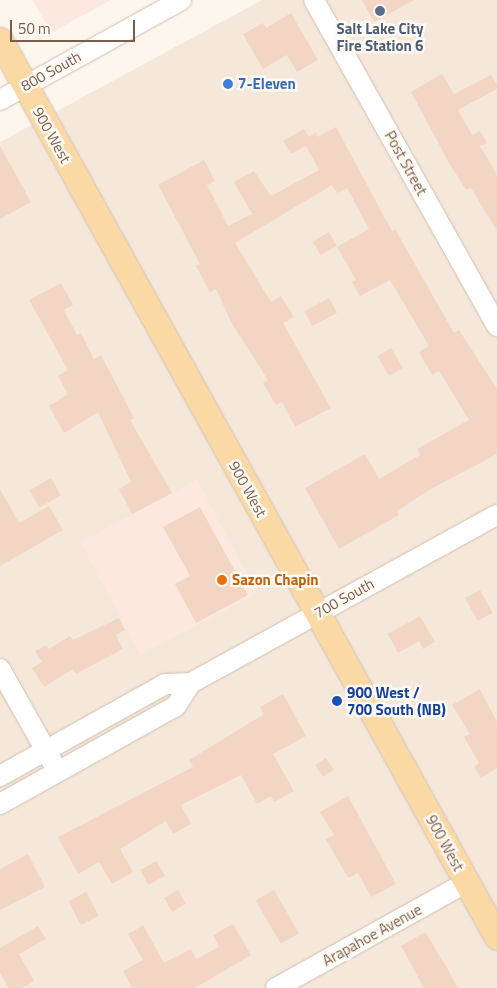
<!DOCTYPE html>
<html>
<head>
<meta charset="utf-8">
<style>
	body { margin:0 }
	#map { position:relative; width:497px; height:988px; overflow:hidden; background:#fdf6ec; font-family:"Titillium Web",sans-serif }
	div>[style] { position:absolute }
	.residential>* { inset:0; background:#f5e8da }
	.commercial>* { inset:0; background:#fde8e0; transform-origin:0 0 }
	.building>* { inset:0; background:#f3d5c3; transform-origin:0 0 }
	.roads { filter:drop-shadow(0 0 1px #d1beb0) drop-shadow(0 0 1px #d1beb0) }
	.minor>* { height:20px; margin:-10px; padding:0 10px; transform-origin:10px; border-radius:10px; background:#fff }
	.major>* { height:25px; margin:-12.5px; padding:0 12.5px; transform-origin:12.5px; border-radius:12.5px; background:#fbd9a5 }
	.dots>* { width:14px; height:14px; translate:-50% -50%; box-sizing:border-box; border:2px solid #fffaf3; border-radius:50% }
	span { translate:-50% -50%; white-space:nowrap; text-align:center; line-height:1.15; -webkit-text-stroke:5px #fffaf3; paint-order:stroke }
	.service-label { font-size:15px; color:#4e5e75; font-weight:700 }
	.street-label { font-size:15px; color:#7a5c4d }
	.shop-label { font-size:15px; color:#366cbe; font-weight:700 }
	.left { translate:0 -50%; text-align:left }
	.food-label { font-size:15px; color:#c56008; font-weight:700 }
	.transit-label { font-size:15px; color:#164399; font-weight:700 }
	.scale { position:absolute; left:10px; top:20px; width:125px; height:22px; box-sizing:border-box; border:2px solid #7a5c4d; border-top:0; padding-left:6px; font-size:15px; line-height:18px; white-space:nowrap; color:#7a5c4d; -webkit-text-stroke:4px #fffaf3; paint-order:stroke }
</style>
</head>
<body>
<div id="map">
	<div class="residential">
		<i style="clip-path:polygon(262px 0,497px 0,497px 988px,0 988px,0 142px)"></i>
	</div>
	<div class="commercial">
		<i style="clip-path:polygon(33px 0,111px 0,51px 33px)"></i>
		<i style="left:197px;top:480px;width:128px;height:132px;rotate:62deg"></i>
	</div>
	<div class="building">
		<i style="clip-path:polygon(362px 0,414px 0,374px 22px)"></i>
		<i style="clip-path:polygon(291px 13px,318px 60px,297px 72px,287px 55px,263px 69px,243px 34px,263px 23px,266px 28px)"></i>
		<i style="clip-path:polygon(442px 74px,454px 94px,491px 75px,497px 85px,497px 89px,458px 110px,472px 135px,480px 131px,487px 143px,480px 146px,497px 175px,497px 231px,471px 188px,466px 190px,449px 163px,411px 92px)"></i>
		<i style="clip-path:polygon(336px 127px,392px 231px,395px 229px,454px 333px,459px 330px,497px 389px,497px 454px,429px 490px,397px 511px,399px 515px,339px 549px,305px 488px,365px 454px,379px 479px,420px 455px,417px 449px,469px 420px,439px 371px,432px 375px,419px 352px,429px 346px,390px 280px,360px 296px,352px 282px,356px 280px,337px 247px,369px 229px,347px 188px,337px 193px,332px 185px,235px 243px,271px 302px,281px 296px,294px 317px,283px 323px,331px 408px,295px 427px,282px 402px,276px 405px,263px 383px,268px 380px,232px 324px,216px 289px,210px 292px,196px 266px,200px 264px,158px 185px,204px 160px,215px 181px,207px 185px,228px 226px,252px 214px,234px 182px,254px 171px,271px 196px,319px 170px,306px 146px,291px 154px,283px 141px,304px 129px,309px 137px,316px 132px,318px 137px)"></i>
		<i style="clip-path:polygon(0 146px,31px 202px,0 219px)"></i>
		<i style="left:329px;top:232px;width:16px;height:19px;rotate:60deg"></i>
		<i style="clip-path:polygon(61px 283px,73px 305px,64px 310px,77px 335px,81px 333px,94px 359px,101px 355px,134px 418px,130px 420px,172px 493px,132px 514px,119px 489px,131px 482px,98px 412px,64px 433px,49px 406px,68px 394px,58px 376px,68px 370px,29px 300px)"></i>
		<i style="left:329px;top:298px;width:17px;height:28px;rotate:62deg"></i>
		<i style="left:391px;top:348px;width:23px;height:16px;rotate:59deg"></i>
		<i style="left:51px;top:478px;width:20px;height:25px;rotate:60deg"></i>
		<i style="clip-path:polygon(0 489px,19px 523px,49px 506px,63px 530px,0 566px)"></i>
		<i style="clip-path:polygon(200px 507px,248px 595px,196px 623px,175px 584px,190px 576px,163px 527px)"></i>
		<i style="left:480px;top:590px;width:26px;height:17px;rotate:61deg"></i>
		<i style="clip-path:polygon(420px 616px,435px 642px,423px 649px,419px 641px,398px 653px,388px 634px)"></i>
		<i style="clip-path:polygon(119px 618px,125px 630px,116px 635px,123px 649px,76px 674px,73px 669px,44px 687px,32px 668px,42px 662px,35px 651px,46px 645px,49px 649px,70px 636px,73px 640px)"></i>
		<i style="clip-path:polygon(480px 689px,497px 722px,497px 768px,481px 778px,474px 766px,479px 763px,464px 737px,470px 734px,452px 705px)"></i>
		<i style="clip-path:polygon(283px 694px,306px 736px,273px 754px,294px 791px,274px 802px,271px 796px,257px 804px,241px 775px,181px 805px,191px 824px,173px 834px,166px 821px,120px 849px,133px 872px,112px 884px,99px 862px,78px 874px,58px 837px,193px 767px,189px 760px,264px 714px,260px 707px)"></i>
		<i style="left:326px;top:758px;width:14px;height:13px;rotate:56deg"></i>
		<i style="clip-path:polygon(348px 796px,396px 884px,371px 897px,358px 873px,348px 878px,326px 839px,334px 835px,320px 812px)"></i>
		<i style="clip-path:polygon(28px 854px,45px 887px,0 910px,0 869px)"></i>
		<i style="left:157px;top:861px;width:17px;height:19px;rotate:62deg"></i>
		<i style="left:178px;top:890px;width:16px;height:16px;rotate:60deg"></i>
		<i style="left:274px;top:890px;width:50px;height:21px;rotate:60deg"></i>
		<i style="left:86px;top:892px;width:27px;height:20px;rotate:62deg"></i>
		<i style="clip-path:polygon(233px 924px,251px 955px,195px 988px,132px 988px,123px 971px,143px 960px,128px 934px,143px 925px,164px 963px,191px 949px,196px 959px,219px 947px,213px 935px)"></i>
		<i style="clip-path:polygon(38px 926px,46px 939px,19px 954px,34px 981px,22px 988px,9px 988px,0 973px,0 948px)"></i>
		<i style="clip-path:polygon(425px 932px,447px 968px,458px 988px,424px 988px,401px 946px)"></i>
	</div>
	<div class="roads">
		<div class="minor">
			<i style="left:314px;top:0;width:374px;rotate:60.7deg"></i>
			<i style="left:0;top:100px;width:207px;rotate:-28.9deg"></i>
			<i style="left:0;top:669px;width:108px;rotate:60.6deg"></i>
			<i style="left:0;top:776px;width:189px;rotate:-29.1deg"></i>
			<i style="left:165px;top:684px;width:26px;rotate:-2deg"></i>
			<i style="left:191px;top:683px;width:349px;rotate:-28.8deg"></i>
			<i style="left:0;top:804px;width:201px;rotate:-29.1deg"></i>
			<i style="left:176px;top:706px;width:27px;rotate:-57deg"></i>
			<i style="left:276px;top:988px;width:218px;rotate:-29deg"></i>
		</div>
		<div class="major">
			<i style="left:0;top:40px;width:1025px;rotate:61.01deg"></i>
		</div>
	</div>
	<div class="dots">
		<i style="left:380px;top:11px;background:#5c6f8a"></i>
		<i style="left:228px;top:84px;background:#3f7fe0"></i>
		<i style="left:222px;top:580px;background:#e8710a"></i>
		<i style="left:337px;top:701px;background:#1a4fb4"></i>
	</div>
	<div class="service-label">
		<span style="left:380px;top:37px">Salt Lake City<br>Fire Station 6</span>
	</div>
	<div class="street-label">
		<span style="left:51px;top:71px;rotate:-29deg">800 South</span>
		<span style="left:52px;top:135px;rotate:61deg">900 West</span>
		<span style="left:406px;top:163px;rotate:61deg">Post Street</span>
		<span style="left:248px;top:489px;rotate:61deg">900 West</span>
		<span style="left:344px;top:598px;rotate:-29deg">700 South</span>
		<span style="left:445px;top:843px;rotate:61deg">900 West</span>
		<span style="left:372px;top:935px;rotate:-29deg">Arapahoe Avenue</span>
	</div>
	<div class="shop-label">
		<span class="left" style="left:238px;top:84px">7-Eleven</span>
	</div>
	<div class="food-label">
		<span class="left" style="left:232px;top:580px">Sazon Chapin</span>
	</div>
	<div class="transit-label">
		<span class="left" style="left:347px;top:701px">900 West /<br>700 South (NB)</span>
	</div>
	<div class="scale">50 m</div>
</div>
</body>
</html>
